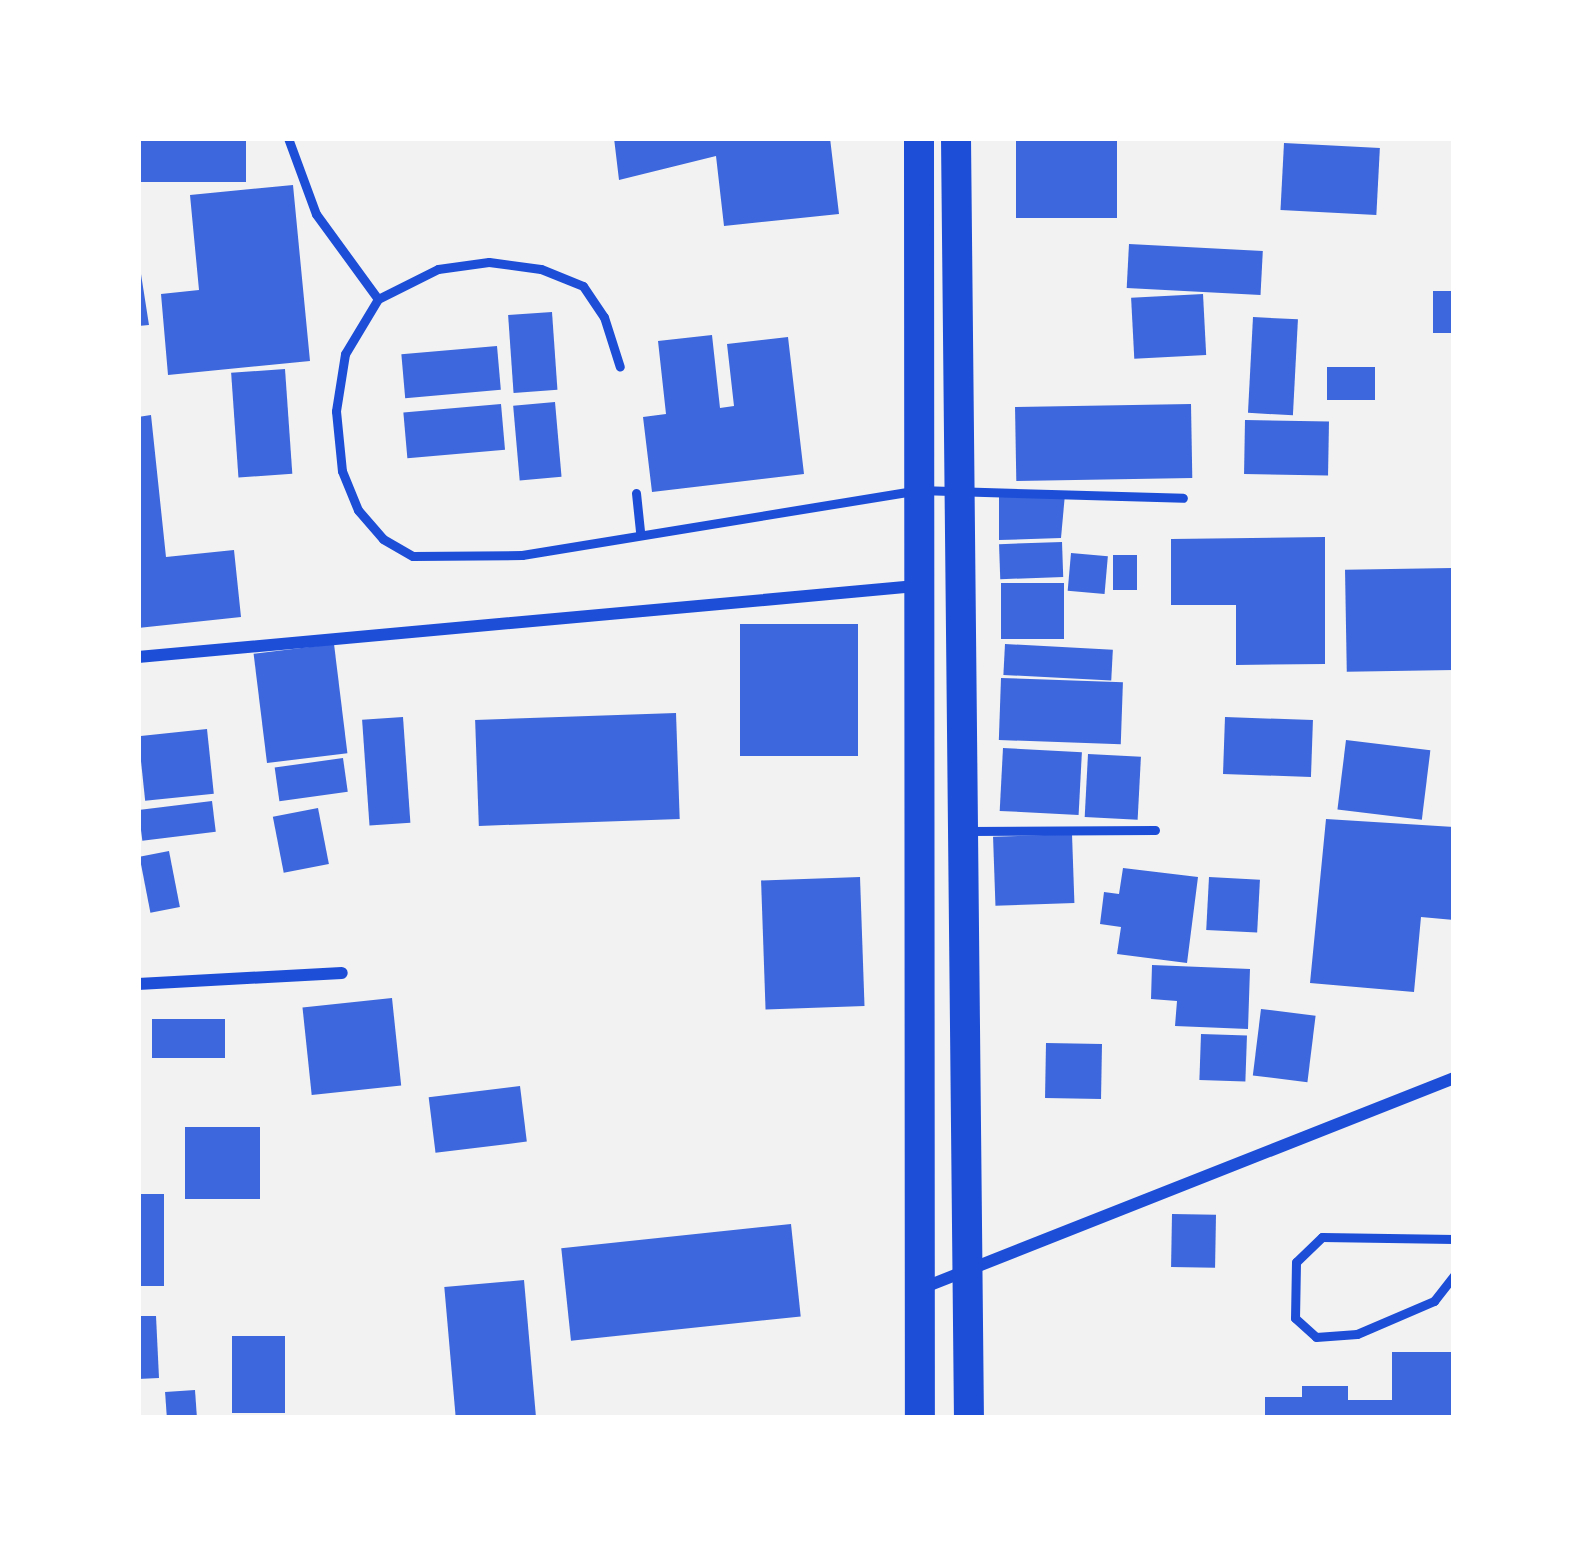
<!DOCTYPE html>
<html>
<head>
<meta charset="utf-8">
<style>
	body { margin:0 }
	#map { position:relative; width:1592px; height:1556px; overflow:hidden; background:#f2f2f2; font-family:"Noto Serif",serif }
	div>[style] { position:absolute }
	.building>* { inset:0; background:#3d67dc; transform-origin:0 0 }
	.service>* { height:9px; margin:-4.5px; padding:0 4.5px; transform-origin:4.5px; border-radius:4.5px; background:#1d4ed8 }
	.minor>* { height:12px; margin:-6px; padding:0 6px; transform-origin:6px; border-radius:6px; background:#1d4ed8 }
	.primary>* { height:30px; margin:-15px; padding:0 15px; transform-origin:15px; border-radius:15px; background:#1d4ed8 }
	span { translate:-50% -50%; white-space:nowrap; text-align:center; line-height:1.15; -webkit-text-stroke:12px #fff; paint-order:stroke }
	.frame { position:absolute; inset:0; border:141px solid #fff; pointer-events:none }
</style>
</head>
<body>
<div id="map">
	<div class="building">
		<i style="left:138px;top:138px;width:108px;height:44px"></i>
		<i style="clip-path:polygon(614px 138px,830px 138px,839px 214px,724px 226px,716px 156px,619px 180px)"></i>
		<i style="left:1016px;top:138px;width:101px;height:80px"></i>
		<i style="left:1284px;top:143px;width:96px;height:67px;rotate:3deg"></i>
		<i style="clip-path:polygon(293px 185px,310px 361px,168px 375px,161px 294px,199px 290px,190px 195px)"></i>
		<i style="left:1129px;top:244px;width:134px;height:44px;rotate:3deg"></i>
		<i style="clip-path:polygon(138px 255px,149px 325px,138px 326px)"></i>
		<i style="left:1454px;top:291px;width:42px;height:21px;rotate:90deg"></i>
		<i style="left:1203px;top:294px;width:61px;height:72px;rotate:87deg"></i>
		<i style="left:552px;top:312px;width:78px;height:44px;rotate:86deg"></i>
		<i style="left:1253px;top:317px;width:45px;height:96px;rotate:3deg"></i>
		<i style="clip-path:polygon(712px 335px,720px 408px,734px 406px,727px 344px,788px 337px,804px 474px,652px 492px,643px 417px,666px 414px,658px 341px)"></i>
		<i style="left:497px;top:346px;width:44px;height:96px;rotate:85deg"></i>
		<i style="left:1327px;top:367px;width:48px;height:33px"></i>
		<i style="left:285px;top:369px;width:105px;height:54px;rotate:86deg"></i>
		<i style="left:555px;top:402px;width:75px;height:42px;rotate:85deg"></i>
		<i style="left:501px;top:404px;width:46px;height:98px;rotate:85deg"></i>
		<i style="left:1191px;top:404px;width:74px;height:176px;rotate:89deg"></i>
		<i style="clip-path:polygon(151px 415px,166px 557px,234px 550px,241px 617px,138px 628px,138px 417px)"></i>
		<i style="left:1245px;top:420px;width:84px;height:54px;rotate:1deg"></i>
		<i style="clip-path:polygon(999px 492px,1065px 494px,1061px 538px,999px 540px)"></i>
		<i style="clip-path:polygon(1325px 537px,1325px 664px,1236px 665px,1236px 605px,1171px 605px,1171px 539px)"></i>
		<i style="left:1062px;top:542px;width:35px;height:63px;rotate:88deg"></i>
		<i style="left:1071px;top:553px;width:37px;height:38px;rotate:5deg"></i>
		<i style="left:1113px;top:555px;width:24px;height:35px"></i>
		<i style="left:1452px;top:568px;width:102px;height:107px;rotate:89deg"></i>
		<i style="left:1064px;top:583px;width:56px;height:63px;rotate:90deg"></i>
		<i style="left:740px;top:624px;width:118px;height:132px"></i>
		<i style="left:334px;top:644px;width:110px;height:81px;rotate:83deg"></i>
		<i style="left:1005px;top:644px;width:108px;height:31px;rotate:3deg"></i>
		<i style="left:1001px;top:678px;width:122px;height:62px;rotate:2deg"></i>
		<i style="left:676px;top:713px;width:106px;height:201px;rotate:88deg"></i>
		<i style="left:403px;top:717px;width:106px;height:41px;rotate:86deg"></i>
		<i style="left:1225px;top:717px;width:88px;height:57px;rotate:2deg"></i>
		<i style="left:207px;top:729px;width:65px;height:69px;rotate:84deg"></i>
		<i style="left:1346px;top:740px;width:85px;height:70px;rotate:7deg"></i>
		<i style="left:1003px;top:748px;width:79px;height:63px;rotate:3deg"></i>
		<i style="left:1088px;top:754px;width:53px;height:63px;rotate:3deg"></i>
		<i style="left:343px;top:758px;width:34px;height:69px;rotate:82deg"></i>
		<i style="left:212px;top:801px;width:31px;height:74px;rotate:83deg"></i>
		<i style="left:318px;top:808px;width:57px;height:46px;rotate:79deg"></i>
		<i style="clip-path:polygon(1326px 819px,1454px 827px,1454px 920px,1421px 917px,1414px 992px,1310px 983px)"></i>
		<i style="left:1072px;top:834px;width:69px;height:79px;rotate:88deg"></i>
		<i style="left:169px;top:851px;width:57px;height:30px;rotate:79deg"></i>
		<i style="clip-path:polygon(1123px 868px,1198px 877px,1187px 963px,1117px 954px,1121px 927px,1100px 924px,1104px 892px,1119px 894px)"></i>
		<i style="left:860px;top:877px;width:129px;height:99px;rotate:88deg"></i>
		<i style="left:1209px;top:877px;width:51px;height:53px;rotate:3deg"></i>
		<i style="clip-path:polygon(1152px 965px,1250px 969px,1248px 1029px,1175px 1026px,1177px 1001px,1151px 999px)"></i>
		<i style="left:392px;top:998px;width:88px;height:90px;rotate:84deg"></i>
		<i style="left:1261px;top:1009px;width:55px;height:67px;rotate:7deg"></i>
		<i style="left:225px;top:1019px;width:39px;height:73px;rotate:90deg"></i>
		<i style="left:1201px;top:1034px;width:46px;height:46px;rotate:2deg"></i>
		<i style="left:1046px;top:1043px;width:56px;height:55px;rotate:1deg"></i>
		<i style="left:520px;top:1086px;width:56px;height:92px;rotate:83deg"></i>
		<i style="left:185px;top:1127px;width:75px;height:72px"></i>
		<i style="left:138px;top:1194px;width:26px;height:92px"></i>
		<i style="left:1172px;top:1214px;width:44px;height:53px;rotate:1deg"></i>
		<i style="left:791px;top:1224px;width:93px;height:231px;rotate:84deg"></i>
		<i style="left:524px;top:1280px;width:138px;height:80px;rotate:85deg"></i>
		<i style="clip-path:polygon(138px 1316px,156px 1316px,159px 1378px,138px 1379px)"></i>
		<i style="left:232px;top:1336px;width:53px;height:77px"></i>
		<i style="clip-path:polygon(1392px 1352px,1454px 1352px,1454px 1418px,1265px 1418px,1265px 1397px,1302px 1397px,1302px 1386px,1348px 1386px,1348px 1400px,1392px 1400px)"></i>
		<i style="left:195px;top:1390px;width:28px;height:30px;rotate:86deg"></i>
	</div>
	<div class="service">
		<i style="left:288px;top:138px;width:81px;rotate:69.8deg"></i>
		<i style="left:316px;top:214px;width:105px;rotate:53.9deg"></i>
		<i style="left:378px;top:299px;width:67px;rotate:-26.6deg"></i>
		<i style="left:438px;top:269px;width:51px;rotate:-7.8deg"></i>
		<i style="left:489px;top:262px;width:52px;rotate:7.7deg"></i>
		<i style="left:541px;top:269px;width:45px;rotate:22deg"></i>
		<i style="left:583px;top:286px;width:37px;rotate:56deg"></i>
		<i style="left:604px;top:317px;width:52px;rotate:72.3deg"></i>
		<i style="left:378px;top:299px;width:64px;rotate:121deg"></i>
		<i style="left:345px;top:354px;width:58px;rotate:99deg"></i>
		<i style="left:336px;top:411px;width:60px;rotate:84.3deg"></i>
		<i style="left:342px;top:471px;width:42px;rotate:67.7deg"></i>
		<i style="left:358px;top:510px;width:38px;rotate:49deg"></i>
		<i style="left:383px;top:539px;width:34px;rotate:30deg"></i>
		<i style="left:413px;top:556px;width:109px;rotate:-0.5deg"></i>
		<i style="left:522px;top:555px;width:401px;rotate:-9.3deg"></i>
		<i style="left:918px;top:490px;width:265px;rotate:1.7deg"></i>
		<i style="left:636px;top:493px;width:39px;rotate:84deg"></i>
		<i style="left:969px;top:831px;width:186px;rotate:-0.3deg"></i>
		<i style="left:1454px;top:1239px;width:132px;rotate:-179.1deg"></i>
		<i style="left:1322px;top:1237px;width:36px;rotate:136deg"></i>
		<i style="left:1296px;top:1262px;width:56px;rotate:91deg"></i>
		<i style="left:1295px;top:1318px;width:28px;rotate:42deg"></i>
		<i style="left:1316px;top:1337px;width:41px;rotate:-4.2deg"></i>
		<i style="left:1357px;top:1334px;width:84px;rotate:-23.2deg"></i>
		<i style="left:1434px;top:1301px;width:33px;rotate:-52deg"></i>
	</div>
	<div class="minor">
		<i style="left:138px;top:657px;width:781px;rotate:-5.21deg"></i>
		<i style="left:138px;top:984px;width:204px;rotate:-3.1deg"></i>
		<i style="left:920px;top:1289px;width:574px;rotate:-21.56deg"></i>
	</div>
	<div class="primary">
		<i style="left:919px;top:138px;width:1280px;rotate:89.96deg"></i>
		<i style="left:956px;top:138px;width:1280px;rotate:89.42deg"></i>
	</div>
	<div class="frame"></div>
</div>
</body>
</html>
